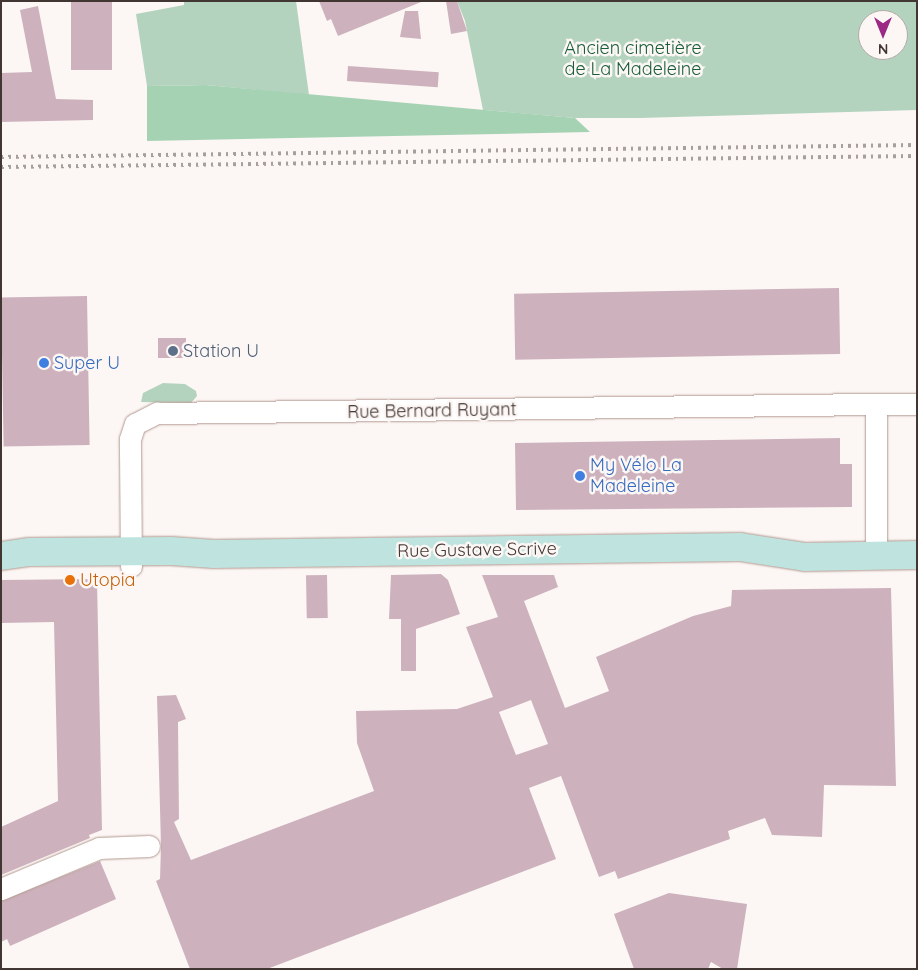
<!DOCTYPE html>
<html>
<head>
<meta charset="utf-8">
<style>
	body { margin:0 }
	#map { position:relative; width:918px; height:970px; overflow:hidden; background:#fcf7f5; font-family:Quicksand,sans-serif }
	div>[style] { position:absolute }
	.green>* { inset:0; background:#b4d3be }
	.forest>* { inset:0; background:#a6d2b4 }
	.building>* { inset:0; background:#cdb2bd; transform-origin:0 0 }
	.roads { filter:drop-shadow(0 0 1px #b49990) drop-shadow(0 0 1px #b49990) }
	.street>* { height:21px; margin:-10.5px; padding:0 10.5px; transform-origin:10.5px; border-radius:10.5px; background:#fff }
	.secondary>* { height:28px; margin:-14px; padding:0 14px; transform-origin:14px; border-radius:14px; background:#bfe3de }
	.rail>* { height:4px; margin-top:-2px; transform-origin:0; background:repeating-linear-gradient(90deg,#a79f9d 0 2.5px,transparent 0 7.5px) }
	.dots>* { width:14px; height:14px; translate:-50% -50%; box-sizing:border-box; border:2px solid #fcf7f5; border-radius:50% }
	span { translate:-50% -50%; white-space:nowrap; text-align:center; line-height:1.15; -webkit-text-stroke:5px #fcf7f5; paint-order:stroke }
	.park-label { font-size:18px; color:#175d37 }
	.service-label { font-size:18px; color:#4e5e75 }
	.left { translate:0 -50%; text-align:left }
	.shop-label { font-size:18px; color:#366cbe }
	.street-label { font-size:18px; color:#413632 }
	.food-label { font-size:18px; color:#c56008 }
	.frame { position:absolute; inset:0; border:2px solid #413632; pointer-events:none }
	.north { position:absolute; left:858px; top:10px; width:50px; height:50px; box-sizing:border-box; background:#fcf7f5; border:1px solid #b1aaa7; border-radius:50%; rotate:180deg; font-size:14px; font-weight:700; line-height:20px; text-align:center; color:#413632 }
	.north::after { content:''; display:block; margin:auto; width:18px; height:22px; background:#9c2986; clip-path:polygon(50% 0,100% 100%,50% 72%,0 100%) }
</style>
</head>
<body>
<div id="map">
	<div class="green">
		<i style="clip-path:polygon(184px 1px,296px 1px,309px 95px,206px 85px,147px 86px,136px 14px,184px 5px)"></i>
		<i style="clip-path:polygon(evenodd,457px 1px,917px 1px,917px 110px,640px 118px,575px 118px,483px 110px,465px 21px,457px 1px,868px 20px,898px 20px,898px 50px,868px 50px,868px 20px)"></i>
		<i style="clip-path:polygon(163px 383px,185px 384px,196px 391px,197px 396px,191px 403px,141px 402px,143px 393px)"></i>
	</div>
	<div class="forest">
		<i style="clip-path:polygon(206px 85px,575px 118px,590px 132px,147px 141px,147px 86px)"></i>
	</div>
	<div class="building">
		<i style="left:71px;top:1px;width:41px;height:69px"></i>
		<i style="clip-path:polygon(319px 1px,421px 1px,421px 2px,338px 36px,331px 19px,327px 21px)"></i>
		<i style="clip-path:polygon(446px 1px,457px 1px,467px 31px,451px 34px)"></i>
		<i style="clip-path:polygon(38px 6px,56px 99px,93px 100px,93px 120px,1px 122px,1px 73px,32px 72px,20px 10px)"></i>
		<i style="clip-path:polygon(405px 11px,418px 11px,421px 39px,400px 37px)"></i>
		<i style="left:348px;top:66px;width:91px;height:15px;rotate:4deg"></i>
		<i style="left:839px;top:288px;width:66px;height:325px;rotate:89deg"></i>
		<i style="left:87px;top:296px;width:149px;height:86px;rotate:89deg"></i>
		<i style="left:158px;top:338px;width:28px;height:20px"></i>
		<i style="clip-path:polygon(840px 438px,840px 464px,852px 464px,852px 507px,516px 510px,515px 443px)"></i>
		<i style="clip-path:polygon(441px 574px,448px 580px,460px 614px,416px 629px,416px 671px,401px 671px,401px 619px,389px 619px,391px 575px)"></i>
		<i style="left:327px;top:575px;width:43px;height:21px;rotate:89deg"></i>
		<i style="clip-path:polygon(evenodd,482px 575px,554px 575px,558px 587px,524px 601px,565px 708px,609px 691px,596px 657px,693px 616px,731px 606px,732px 590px,891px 588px,896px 786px,824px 785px,822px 837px,772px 835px,765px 818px,728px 831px,730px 839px,618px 879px,615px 871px,599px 877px,561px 776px,529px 788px,556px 859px,267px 969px,190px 969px,156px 881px,160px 879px,161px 846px,157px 696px,176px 695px,186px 719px,178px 722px,179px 819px,174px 822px,191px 860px,374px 791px,357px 743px,356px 711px,457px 709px,493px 697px,466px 627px,498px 617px,482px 575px,531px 700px,548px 744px,516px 755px,499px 712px,531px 700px)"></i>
		<i style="clip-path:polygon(97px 579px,102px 830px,89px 835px,90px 838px,1px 875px,1px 827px,58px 801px,54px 622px,1px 623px,1px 580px)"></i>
		<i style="clip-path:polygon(100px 861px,116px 899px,10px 946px,7px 939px,1px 942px,1px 901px)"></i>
		<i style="clip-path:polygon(669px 893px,747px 904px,737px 969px,723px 969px,711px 962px,708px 969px,634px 969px,614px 914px)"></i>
	</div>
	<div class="roads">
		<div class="street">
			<i style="left:876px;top:556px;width:152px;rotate:-90deg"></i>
			<i style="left:876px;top:404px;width:41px"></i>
			<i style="left:131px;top:566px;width:127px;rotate:-90.5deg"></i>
			<i style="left:130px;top:439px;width:16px;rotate:-72deg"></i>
			<i style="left:135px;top:424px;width:25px;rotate:-27deg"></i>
			<i style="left:157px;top:413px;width:719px;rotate:-0.72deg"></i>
			<i style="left:1px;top:889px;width:106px;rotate:-22.7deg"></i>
			<i style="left:99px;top:848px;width:50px;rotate:-2.3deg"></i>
		</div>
		<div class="secondary">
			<i style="left:1px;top:556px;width:29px;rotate:-8deg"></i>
			<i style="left:30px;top:552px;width:141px;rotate:-0.4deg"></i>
			<i style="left:171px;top:551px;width:43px;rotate:4deg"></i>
			<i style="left:214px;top:554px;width:526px;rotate:-0.76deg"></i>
			<i style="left:740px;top:547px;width:66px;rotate:8.7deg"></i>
			<i style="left:805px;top:557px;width:112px;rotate:-1deg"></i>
		</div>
	</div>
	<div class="rail">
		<i style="left:1px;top:157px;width:916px;rotate:-0.75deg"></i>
		<i style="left:1px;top:167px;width:916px;rotate:-0.69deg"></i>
	</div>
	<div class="dots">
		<i style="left:173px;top:351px;background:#5c6f8a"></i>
		<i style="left:44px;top:363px;background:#3f7fe0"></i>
		<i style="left:580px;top:476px;background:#3f7fe0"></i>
		<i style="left:70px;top:580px;background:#e8710a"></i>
	</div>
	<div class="park-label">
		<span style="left:633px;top:59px">Ancien cimetière<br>de La Madeleine</span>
	</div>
	<div class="service-label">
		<span class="left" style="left:183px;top:351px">Station U</span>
	</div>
	<div class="shop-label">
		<span class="left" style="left:54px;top:363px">Super U</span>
		<span class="left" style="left:590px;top:476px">My Vélo La<br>Madeleine</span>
	</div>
	<div class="street-label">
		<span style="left:432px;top:411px;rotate:-1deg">Rue Bernard Ruyant</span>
		<span style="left:477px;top:550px;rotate:-1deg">Rue Gustave Scrive</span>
	</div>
	<div class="food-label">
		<span class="left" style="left:80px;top:580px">Utopia</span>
	</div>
	<div class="frame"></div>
	<div class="north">N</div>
</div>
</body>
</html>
